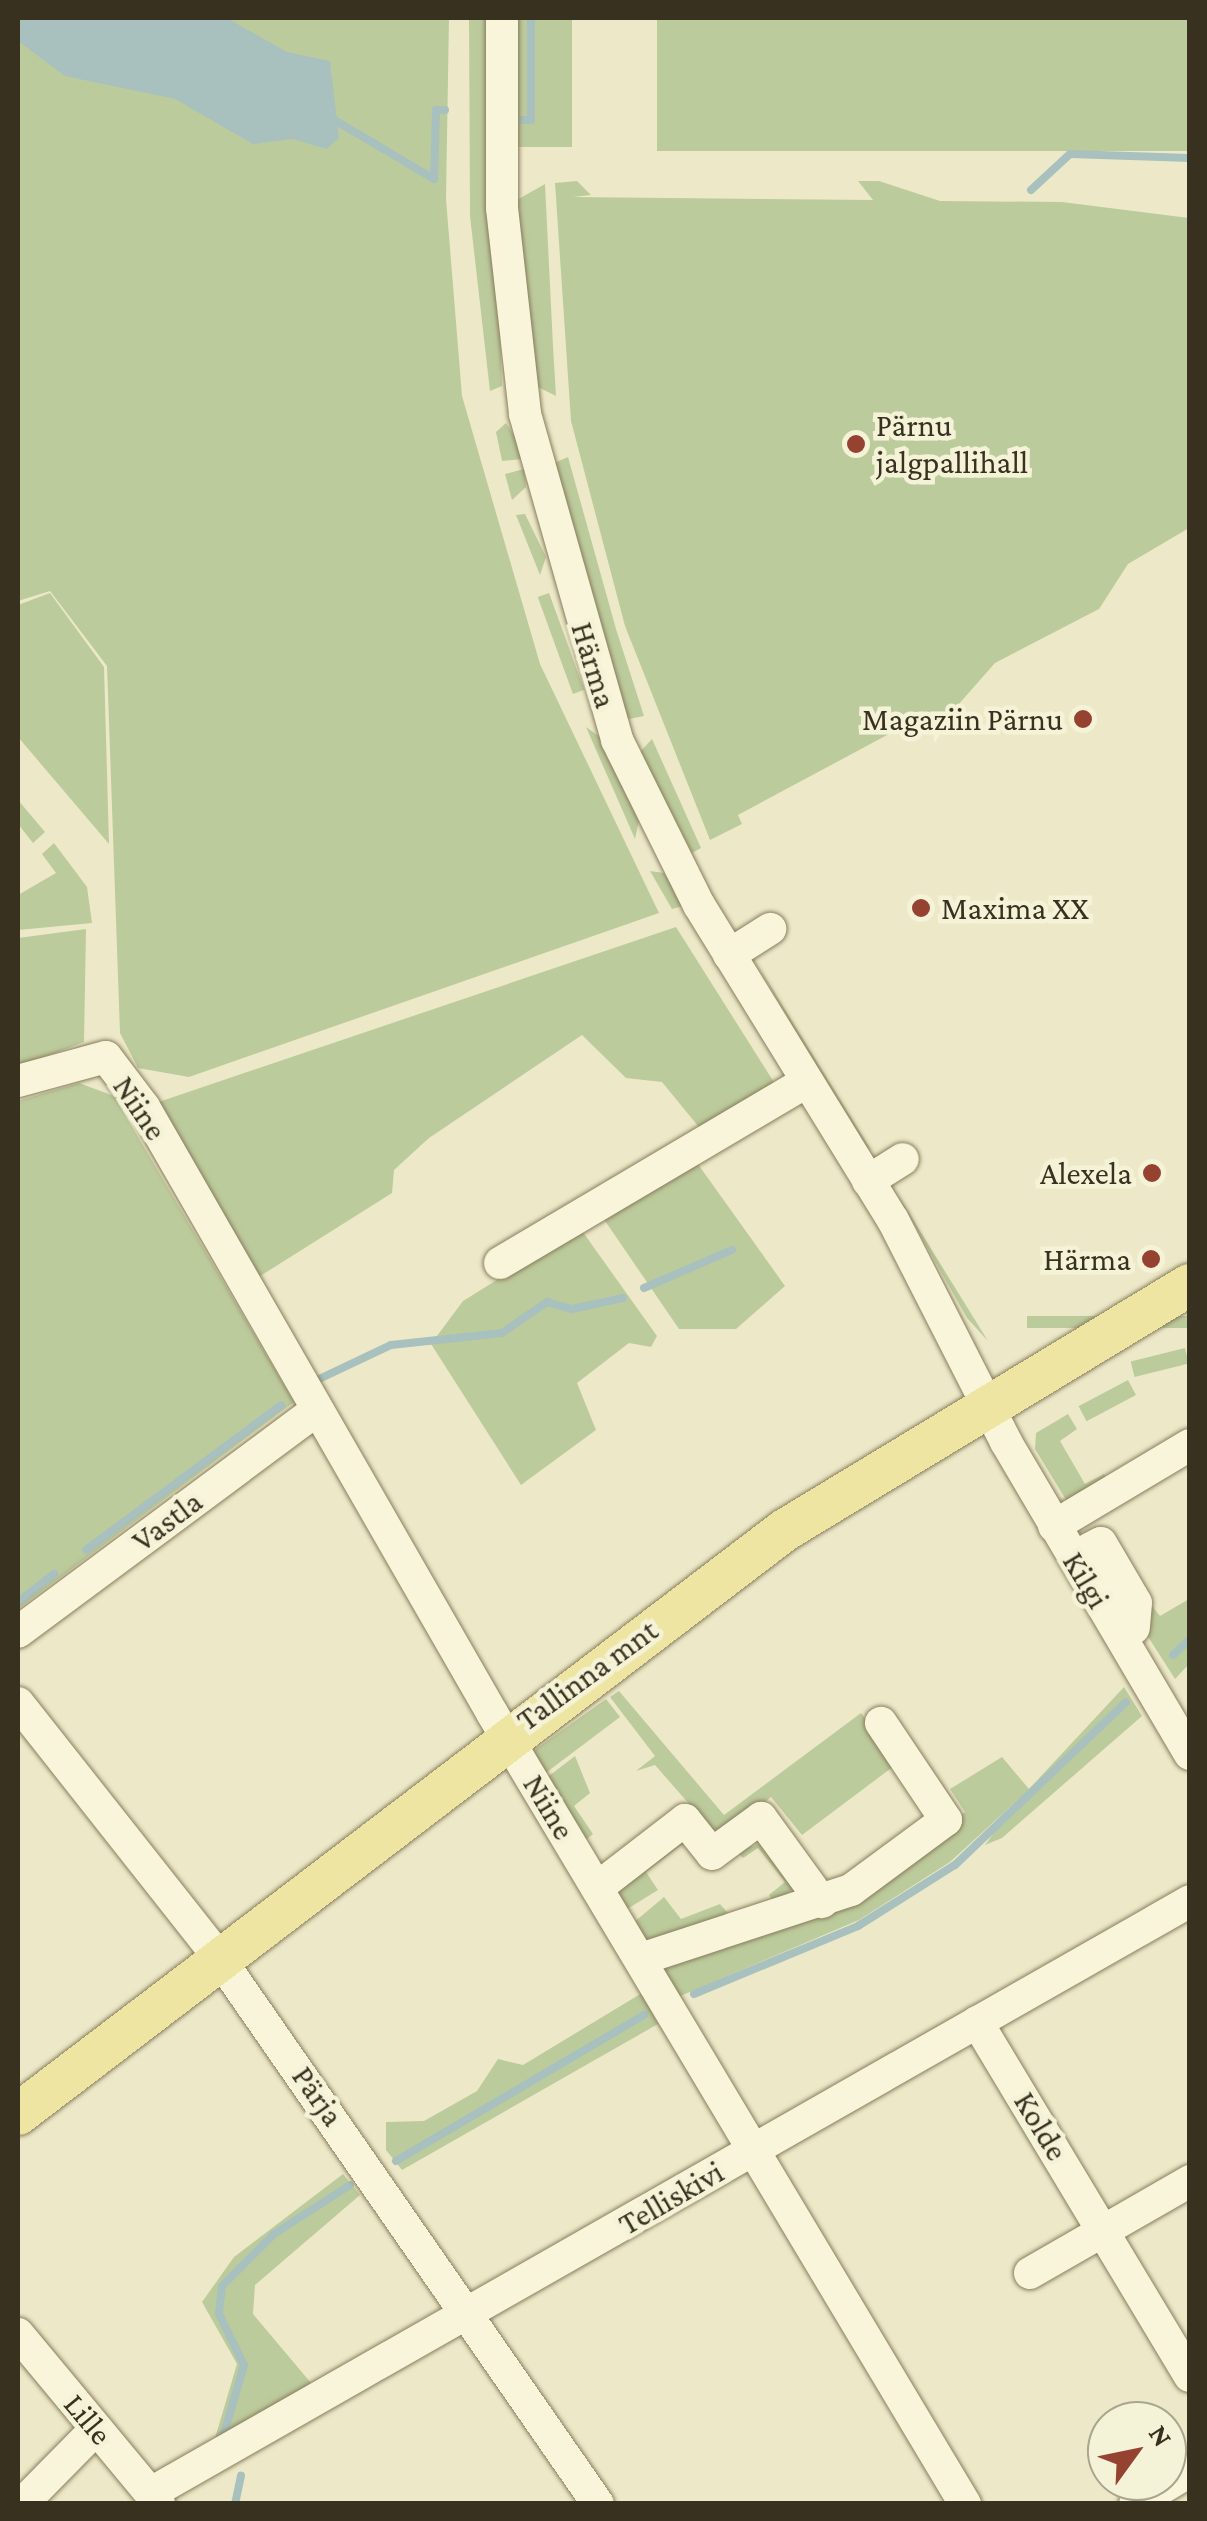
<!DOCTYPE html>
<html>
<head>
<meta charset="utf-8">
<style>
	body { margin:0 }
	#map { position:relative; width:1207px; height:2521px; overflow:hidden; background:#ede9c8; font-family:"Crimson Pro",serif }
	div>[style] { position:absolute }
	.green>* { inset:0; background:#bccb9c; transform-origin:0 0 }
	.water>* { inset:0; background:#a8c1bf }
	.stream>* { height:8px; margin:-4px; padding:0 4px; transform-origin:4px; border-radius:4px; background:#a8c1bf }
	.roads { filter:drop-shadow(0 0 2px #887d5d) drop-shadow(0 0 2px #887d5d) }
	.minor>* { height:32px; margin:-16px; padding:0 16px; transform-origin:16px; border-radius:16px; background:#f8f5db }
	.major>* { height:42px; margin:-21px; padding:0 21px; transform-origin:21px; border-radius:21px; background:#eee5a2 }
	.dots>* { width:28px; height:28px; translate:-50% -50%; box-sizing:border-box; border:5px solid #f4f2d7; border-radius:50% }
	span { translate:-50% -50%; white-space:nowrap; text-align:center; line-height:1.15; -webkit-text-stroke:9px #f4f2d7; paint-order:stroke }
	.poi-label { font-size:32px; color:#393120 }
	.left { translate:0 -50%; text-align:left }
	.right { translate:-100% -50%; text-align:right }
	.street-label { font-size:32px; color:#393120 }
	.frame { position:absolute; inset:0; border:20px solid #393120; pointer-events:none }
	.north { position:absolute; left:1087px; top:2401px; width:100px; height:100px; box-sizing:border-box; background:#f4f2d7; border:2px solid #a9a58e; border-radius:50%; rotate:57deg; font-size:28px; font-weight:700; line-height:40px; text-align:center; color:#393120 }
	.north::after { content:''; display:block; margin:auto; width:35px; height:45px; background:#954330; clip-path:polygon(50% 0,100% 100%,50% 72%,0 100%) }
</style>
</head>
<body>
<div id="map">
	<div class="green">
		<i style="clip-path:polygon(18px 18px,449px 18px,446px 199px,462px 396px,540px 664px,659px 913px,189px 1077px,138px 1068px,120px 1033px,107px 666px,50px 591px,18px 601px)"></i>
		<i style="clip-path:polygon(469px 18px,487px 18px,502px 386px,490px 391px,470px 216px)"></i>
		<i style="left:517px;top:18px;width:55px;height:129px"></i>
		<i style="left:657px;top:18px;width:532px;height:133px"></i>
		<i style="clip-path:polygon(577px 181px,591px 195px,573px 197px,873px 200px,858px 181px,879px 181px,940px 201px,1062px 202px,1189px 218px,1189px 528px,1128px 564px,1099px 609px,995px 663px,936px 730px,902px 727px,738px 815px,742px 824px,710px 840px,625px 626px,571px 421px,555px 183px)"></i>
		<i style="clip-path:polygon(545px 184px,553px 346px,556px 396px,536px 386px,515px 201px)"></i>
		<i style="clip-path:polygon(506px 423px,517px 440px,522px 459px,502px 461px,496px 432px)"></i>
		<i style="clip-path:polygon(568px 457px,616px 629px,644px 716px,629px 719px,622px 709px,552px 464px)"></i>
		<i style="clip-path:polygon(524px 469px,526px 487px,512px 500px,505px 474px)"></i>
		<i style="clip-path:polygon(525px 514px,546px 557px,540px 575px,516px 515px)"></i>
		<i style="clip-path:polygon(50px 593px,104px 667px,109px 844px,18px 737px,18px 605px)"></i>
		<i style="left:549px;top:593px;width:103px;height:12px;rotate:70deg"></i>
		<i style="clip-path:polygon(586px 727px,603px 739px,639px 820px,635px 839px)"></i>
		<i style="clip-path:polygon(652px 739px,701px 848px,692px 853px,640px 752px)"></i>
		<i style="clip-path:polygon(18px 800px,45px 832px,33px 843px,18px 824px)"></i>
		<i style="clip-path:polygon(54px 843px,87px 887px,92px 923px,18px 930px,18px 895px,56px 873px,42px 854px)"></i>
		<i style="clip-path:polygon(650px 871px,664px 873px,686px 905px,672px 909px)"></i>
		<i style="clip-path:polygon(676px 927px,782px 1095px,707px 1137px,662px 1082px,626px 1078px,582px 1035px,429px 1138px,394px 1170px,392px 1193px,246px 1285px,144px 1107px)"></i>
		<i style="clip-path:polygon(86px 929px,84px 1042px,18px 1067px,18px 938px)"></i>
		<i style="clip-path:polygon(754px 959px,871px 1150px,860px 1143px)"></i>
		<i style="clip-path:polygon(79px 1083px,114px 1096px,294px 1402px,18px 1609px,18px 1101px)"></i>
		<i style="clip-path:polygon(690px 1153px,785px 1286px,736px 1329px,679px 1329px,601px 1215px)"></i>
		<i style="clip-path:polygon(896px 1192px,988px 1341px,967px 1318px)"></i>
		<i style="clip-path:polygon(580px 1228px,657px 1336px,651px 1347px,629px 1343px,577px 1383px,596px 1430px,521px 1485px,431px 1344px,463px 1301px)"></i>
		<i style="left:1189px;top:1316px;width:12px;height:162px;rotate:90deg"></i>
		<i style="left:1185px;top:1348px;width:16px;height:56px;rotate:76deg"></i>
		<i style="left:1128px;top:1380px;width:17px;height:56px;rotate:62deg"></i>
		<i style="clip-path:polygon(1068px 1414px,1077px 1429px,1060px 1441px,1085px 1484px,1104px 1474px,1108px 1481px,1068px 1503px,1035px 1449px,1036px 1433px)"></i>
		<i style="clip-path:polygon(1189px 1599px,1189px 1664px,1175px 1679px,1145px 1632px,1148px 1601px,1160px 1616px)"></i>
		<i style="clip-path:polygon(1124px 1687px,1142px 1716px,1002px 1838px,985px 1845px,1020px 1798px,950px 1862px,859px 1920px,678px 1997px,658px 1962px,888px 1871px,965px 1812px,950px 1789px,1002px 1757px,1029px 1789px)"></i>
		<i style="clip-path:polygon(619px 1691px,724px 1815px,861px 1713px,898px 1763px,802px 1835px,771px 1797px,731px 1831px,711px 1829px,655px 1765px,636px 1771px,655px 1756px,610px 1697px)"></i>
		<i style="clip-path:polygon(606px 1699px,620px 1717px,539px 1778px,529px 1762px,536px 1749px)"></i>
		<i style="clip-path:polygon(575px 1756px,590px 1793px,574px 1806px,593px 1834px,581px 1844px,541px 1782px)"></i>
		<i style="clip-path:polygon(678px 1840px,684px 1843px,646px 1872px,658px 1890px,624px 1911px,616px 1885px)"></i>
		<i style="clip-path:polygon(765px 1842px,793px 1888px,776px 1905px,769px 1895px,785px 1882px,758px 1848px,743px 1858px,737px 1852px)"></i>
		<i style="clip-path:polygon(664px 1897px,681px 1919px,720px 1904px,734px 1920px,760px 1903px,767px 1912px,645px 1943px,633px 1923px)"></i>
		<i style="clip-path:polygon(642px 1993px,658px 2024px,402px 2170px,386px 2150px,386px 2122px,424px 2121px,477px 2091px,498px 2059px,523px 2065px)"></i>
		<i style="clip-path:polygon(343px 2174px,360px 2195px,255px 2285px,253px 2314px,311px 2383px,213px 2445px,237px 2364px,202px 2302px,234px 2257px)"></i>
	</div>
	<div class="water">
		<i style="clip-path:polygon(18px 18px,227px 18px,287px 52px,330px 61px,339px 138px,327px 149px,293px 139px,253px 144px,175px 99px,65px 76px,18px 41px)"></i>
	</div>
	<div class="stream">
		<i style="left:331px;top:118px;width:120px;rotate:30.6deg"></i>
		<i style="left:434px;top:179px;width:69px;rotate:-88.3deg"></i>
		<i style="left:436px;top:110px;width:9px"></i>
		<i style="left:523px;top:120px;width:8px"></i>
		<i style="left:531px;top:120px;width:102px;rotate:-90deg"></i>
		<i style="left:1031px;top:190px;width:53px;rotate:-42.7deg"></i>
		<i style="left:1070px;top:154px;width:120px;rotate:1.9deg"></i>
		<i style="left:644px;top:1288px;width:96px;rotate:-23.4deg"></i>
		<i style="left:317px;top:1380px;width:82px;rotate:-25.3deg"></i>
		<i style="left:391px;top:1345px;width:112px;rotate:-6.2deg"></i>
		<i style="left:502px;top:1333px;width:55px;rotate:-34.6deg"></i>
		<i style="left:547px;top:1302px;width:26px;rotate:16deg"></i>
		<i style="left:572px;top:1309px;width:52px;rotate:-12.2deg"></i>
		<i style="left:86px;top:1550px;width:243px;rotate:-36.6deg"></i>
		<i style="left:18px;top:1602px;width:46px;rotate:-37.9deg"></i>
		<i style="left:1173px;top:1655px;width:23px;rotate:-43deg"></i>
		<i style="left:694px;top:1994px;width:178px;rotate:-22.5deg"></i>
		<i style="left:858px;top:1926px;width:115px;rotate:-32.2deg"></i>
		<i style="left:955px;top:1865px;width:236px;rotate:-43.6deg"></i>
		<i style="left:396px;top:2161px;width:288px;rotate:-30.5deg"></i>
		<i style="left:224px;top:2434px;width:72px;rotate:-73.8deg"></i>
		<i style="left:244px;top:2365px;width:57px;rotate:-116.1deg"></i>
		<i style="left:219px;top:2314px;width:28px;rotate:-84deg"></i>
		<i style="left:222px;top:2286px;width:74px;rotate:-45deg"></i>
		<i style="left:274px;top:2234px;width:90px;rotate:-32.8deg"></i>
		<i style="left:235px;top:2504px;width:29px;rotate:-78deg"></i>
	</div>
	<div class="roads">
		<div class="minor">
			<i style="left:502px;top:18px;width:190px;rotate:90deg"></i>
			<i style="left:502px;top:208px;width:207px;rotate:83.6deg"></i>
			<i style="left:525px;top:414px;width:339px;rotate:74.2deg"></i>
			<i style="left:617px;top:740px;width:184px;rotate:63.6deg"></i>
			<i style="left:699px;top:905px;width:370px;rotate:58.4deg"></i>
			<i style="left:893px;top:1220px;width:249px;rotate:63deg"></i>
			<i style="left:1006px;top:1442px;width:362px;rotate:59.5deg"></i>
			<i style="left:729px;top:955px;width:49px;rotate:-32.4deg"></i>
			<i style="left:18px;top:1081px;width:91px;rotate:-15.3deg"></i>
			<i style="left:106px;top:1057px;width:63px;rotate:52.8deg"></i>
			<i style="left:144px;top:1107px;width:699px;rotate:60.13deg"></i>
			<i style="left:492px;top:1713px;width:922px;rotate:59.12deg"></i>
			<i style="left:868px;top:1181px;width:41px;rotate:-32.2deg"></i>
			<i style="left:500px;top:1263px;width:356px;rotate:-30.6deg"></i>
			<i style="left:1054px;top:1526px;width:158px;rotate:-30.8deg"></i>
			<i style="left:1089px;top:1549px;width:13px;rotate:-27deg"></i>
			<i style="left:1101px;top:1543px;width:69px;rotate:59.7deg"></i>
			<i style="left:1136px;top:1603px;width:25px;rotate:95deg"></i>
			<i style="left:18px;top:1632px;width:372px;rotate:-36.6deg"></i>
			<i style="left:18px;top:1703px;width:321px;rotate:51.7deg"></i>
			<i style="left:217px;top:1955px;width:668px;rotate:55.24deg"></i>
			<i style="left:597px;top:1888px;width:111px;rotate:-37.7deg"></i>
			<i style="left:685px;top:1820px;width:43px;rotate:51.5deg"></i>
			<i style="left:712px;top:1854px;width:61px;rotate:-36.3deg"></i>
			<i style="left:761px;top:1818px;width:104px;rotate:54deg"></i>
			<i style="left:641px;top:1959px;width:221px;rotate:-18.2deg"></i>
			<i style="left:851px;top:1890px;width:118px;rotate:-36.4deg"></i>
			<i style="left:946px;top:1820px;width:117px;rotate:-123.8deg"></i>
			<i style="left:977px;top:2022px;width:413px;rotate:59deg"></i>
			<i style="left:1030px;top:2273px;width:185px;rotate:-29.9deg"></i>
			<i style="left:18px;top:2334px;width:221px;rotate:50.3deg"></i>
			<i style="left:151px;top:2493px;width:1196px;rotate:-29.67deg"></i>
			<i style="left:22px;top:2504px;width:105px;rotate:-45.4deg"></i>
			<i style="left:1135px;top:2504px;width:64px;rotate:-31deg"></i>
		</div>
		<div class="major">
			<i style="left:18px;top:2114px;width:964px;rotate:-37.29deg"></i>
			<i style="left:785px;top:1530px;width:473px;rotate:-31.2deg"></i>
		</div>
	</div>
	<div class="dots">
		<i style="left:856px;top:444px;background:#954330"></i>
		<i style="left:1083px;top:719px;background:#954330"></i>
		<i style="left:921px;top:908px;background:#954330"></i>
		<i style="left:1152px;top:1173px;background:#954330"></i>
		<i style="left:1151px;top:1259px;background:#954330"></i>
	</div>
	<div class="poi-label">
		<span class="left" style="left:876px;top:444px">Pärnu<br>jalgpallihall</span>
		<span class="right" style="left:1063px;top:719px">Magaziin Pärnu</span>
		<span class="left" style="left:941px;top:908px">Maxima XX</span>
		<span class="right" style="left:1132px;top:1173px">Alexela</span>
		<span class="right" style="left:1131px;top:1259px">Härma</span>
	</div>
	<div class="street-label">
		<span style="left:594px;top:665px;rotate:73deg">Härma</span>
		<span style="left:140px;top:1108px;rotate:56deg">Niine</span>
		<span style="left:167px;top:1521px;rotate:-37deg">Vastla</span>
		<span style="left:1086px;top:1580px;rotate:59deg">Kilgi</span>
		<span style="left:587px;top:1675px;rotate:-36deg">Tallinna mnt</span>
		<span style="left:549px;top:1807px;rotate:59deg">Niine</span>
		<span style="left:318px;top:2096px;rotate:55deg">Pärja</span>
		<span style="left:1041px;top:2126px;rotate:59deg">Kolde</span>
		<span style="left:671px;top:2198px;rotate:-30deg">Telliskivi</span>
		<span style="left:88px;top:2419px;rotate:50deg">Lille</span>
	</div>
	<div class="frame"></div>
	<div class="north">N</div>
</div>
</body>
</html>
